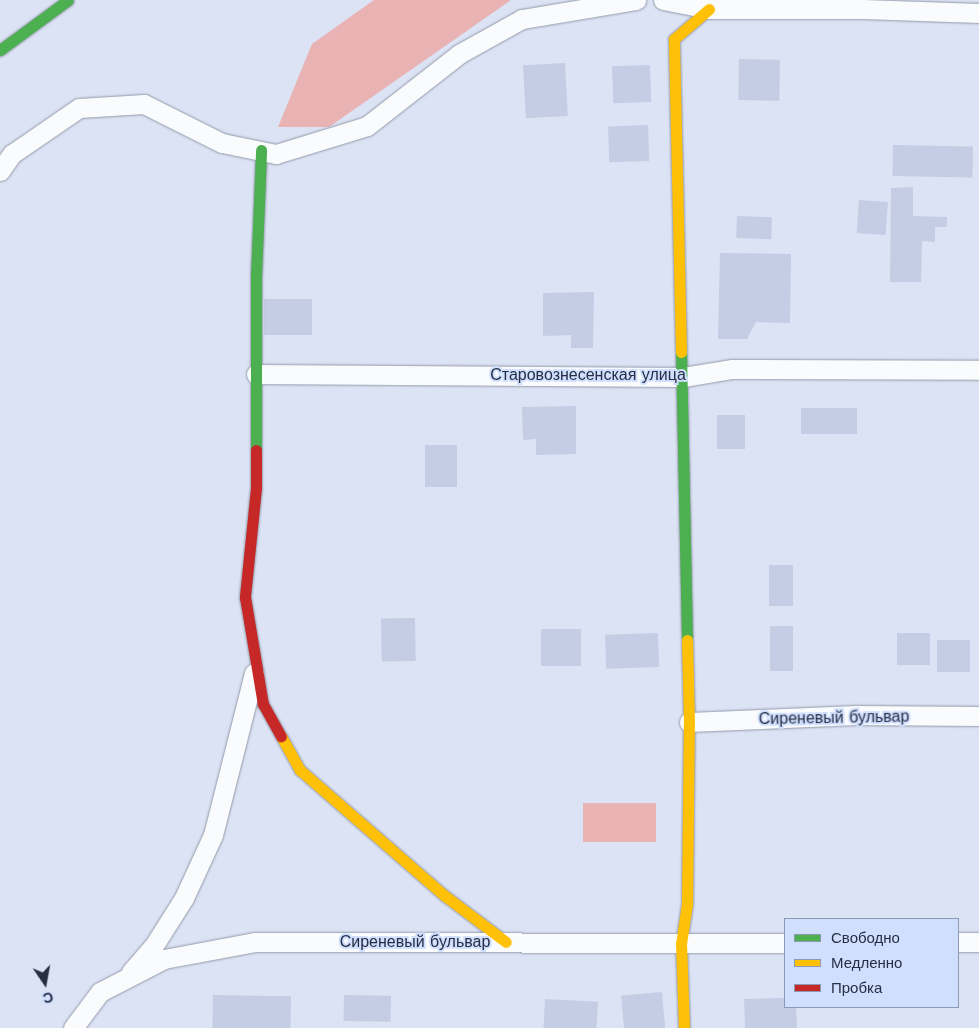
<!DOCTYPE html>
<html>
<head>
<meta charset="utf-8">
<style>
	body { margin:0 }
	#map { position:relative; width:979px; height:1028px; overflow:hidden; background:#dce3f4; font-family:"Work Sans",sans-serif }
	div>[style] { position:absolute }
	.green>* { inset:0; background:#e9b2b3; transform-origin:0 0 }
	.building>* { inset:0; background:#c4cde3; transform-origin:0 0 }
	.roads { filter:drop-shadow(0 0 1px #939aaa) drop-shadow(0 0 1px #939aaa) }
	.street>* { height:19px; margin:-9.5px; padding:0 9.5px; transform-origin:9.5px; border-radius:9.5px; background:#fafbfd }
	.fast>* { height:11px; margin:-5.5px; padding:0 5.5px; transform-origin:5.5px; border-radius:5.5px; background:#4caf50 }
	.slow>* { height:11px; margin:-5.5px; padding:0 5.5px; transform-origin:5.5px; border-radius:5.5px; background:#ffc107 }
	.jam>* { height:11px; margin:-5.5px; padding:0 5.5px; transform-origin:5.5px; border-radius:5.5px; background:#c62828 }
	span { translate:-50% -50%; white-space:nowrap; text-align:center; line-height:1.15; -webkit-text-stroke:4px #d1dfff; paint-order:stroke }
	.street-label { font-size:16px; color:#262e43 }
	.legend { position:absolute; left:784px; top:918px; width:175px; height:90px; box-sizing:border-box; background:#d1dfff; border:1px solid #8d98b4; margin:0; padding:6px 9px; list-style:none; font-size:15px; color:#262e43 }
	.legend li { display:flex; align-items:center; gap:10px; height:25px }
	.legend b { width:25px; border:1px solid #8d98b4 }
	.north { position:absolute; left:20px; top:958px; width:50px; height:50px; -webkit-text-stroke:4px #d1dfff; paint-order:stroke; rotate:168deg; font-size:14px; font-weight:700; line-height:20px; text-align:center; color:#262e43 }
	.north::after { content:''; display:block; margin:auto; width:18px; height:22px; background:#262e43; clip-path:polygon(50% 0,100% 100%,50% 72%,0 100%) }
</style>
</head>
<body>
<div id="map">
	<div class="green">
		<i style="clip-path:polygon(374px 0,511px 0,329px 127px,278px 127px,312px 44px)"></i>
		<i style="left:656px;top:803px;width:39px;height:73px;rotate:90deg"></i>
	</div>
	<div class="building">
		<i style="left:739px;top:59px;width:41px;height:41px;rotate:1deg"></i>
		<i style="left:565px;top:63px;width:53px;height:42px;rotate:87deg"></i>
		<i style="left:650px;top:65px;width:37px;height:38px;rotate:88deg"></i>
		<i style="left:648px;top:125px;width:36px;height:40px;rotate:88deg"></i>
		<i style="left:893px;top:145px;width:80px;height:31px;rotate:1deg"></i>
		<i style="clip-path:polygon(913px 187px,913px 216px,947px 217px,947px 227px,935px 227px,935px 242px,922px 241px,921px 282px,890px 282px,891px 188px)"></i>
		<i style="left:859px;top:200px;width:29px;height:33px;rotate:4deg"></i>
		<i style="left:737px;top:216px;width:35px;height:22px;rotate:2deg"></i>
		<i style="clip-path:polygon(720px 253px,791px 254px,790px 323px,756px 322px,747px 339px,718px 339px)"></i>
		<i style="clip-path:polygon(594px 292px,593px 348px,571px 348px,571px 335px,543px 336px,543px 293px)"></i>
		<i style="left:264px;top:299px;width:48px;height:36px"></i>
		<i style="clip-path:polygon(576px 406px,576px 454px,536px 455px,536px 439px,523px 440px,522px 407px)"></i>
		<i style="left:801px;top:408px;width:56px;height:26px"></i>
		<i style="left:717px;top:415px;width:28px;height:34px"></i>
		<i style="left:425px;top:445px;width:32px;height:42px"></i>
		<i style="left:769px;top:565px;width:24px;height:41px"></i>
		<i style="left:415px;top:618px;width:43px;height:34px;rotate:89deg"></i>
		<i style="left:770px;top:626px;width:23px;height:45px"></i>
		<i style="left:541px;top:629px;width:40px;height:37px"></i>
		<i style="left:658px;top:633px;width:34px;height:53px;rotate:88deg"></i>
		<i style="left:897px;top:633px;width:33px;height:32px"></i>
		<i style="left:937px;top:640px;width:33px;height:32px"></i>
		<i style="left:662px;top:992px;width:36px;height:41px;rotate:85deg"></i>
		<i style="left:213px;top:995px;width:78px;height:33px;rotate:1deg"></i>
		<i style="left:344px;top:995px;width:47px;height:26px;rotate:1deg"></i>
		<i style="clip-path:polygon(785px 998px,785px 1007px,796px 1007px,797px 1028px,745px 1028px,744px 999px)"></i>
		<i style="left:545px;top:999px;width:53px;height:29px;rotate:3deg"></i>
	</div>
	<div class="roads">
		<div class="street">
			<i style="left:663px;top:0;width:47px;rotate:11.1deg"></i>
			<i style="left:709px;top:9px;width:154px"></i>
			<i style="left:863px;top:9px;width:116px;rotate:2deg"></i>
			<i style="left:0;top:171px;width:21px;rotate:-55deg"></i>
			<i style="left:12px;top:154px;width:81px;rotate:-34.5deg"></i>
			<i style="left:79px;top:108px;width:65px;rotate:-3.5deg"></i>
			<i style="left:144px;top:104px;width:87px;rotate:26.6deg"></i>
			<i style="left:222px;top:143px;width:55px;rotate:11.5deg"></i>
			<i style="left:276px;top:154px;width:95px;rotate:-17.1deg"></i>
			<i style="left:367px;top:126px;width:117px;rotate:-38deg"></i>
			<i style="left:459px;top:54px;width:72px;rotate:-29.1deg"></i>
			<i style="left:522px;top:19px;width:116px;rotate:-9.5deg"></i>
			<i style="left:256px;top:374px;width:427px;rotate:0.4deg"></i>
			<i style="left:683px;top:377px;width:50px;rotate:-9.3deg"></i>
			<i style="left:732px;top:369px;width:247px;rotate:0.2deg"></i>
			<i style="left:689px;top:722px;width:168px;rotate:-2.4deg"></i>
			<i style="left:857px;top:715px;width:122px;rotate:0.5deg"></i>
			<i style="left:958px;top:942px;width:21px"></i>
			<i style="left:131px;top:972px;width:33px;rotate:-49deg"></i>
			<i style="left:153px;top:947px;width:58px;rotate:-57.7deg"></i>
			<i style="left:184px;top:898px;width:69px;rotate:-65.3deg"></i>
			<i style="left:213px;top:835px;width:167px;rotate:-75.8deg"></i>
			<i style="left:73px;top:1028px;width:45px;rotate:-53.1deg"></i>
			<i style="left:100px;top:992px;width:72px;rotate:-27.3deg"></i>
			<i style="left:164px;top:959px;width:93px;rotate:-10.6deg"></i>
			<i style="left:255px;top:942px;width:530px;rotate:0.11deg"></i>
		</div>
		<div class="fast">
			<i style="left:0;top:50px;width:84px;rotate:-36.3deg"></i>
			<i style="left:681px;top:352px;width:288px;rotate:88.8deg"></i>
			<i style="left:256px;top:450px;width:173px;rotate:-90deg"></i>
			<i style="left:256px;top:277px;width:127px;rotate:-87.7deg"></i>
		</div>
		<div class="slow">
			<i style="left:681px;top:352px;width:313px;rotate:-91.3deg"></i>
			<i style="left:674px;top:39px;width:46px;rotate:-40.6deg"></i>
			<i style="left:281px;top:736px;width:39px;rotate:61deg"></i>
			<i style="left:300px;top:770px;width:192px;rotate:41deg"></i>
			<i style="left:445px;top:896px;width:76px;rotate:37deg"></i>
			<i style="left:684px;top:1028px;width:84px;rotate:-92deg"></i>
			<i style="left:681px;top:944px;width:40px;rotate:-81.5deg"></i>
			<i style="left:687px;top:904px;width:182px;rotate:-89.4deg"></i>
			<i style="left:689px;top:722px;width:82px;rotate:-91.4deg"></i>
		</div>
		<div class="jam">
			<i style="left:256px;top:450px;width:38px;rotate:90deg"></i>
			<i style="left:256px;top:488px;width:110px;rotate:95.8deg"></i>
			<i style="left:245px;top:597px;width:109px;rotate:80.5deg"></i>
			<i style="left:263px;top:704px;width:37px;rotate:61deg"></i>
		</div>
	</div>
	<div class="street-label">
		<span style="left:588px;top:375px">Старовознесенская улица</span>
		<span style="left:834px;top:718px;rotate:-1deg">Сиреневый бульвар</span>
		<span style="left:415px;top:942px">Сиреневый бульвар</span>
	</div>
	<ul class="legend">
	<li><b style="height:6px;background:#4caf50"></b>Свободно</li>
	<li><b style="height:6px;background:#ffc107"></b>Медленно</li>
	<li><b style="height:6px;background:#c62828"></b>Пробка</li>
	</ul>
	<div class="north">С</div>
</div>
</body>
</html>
